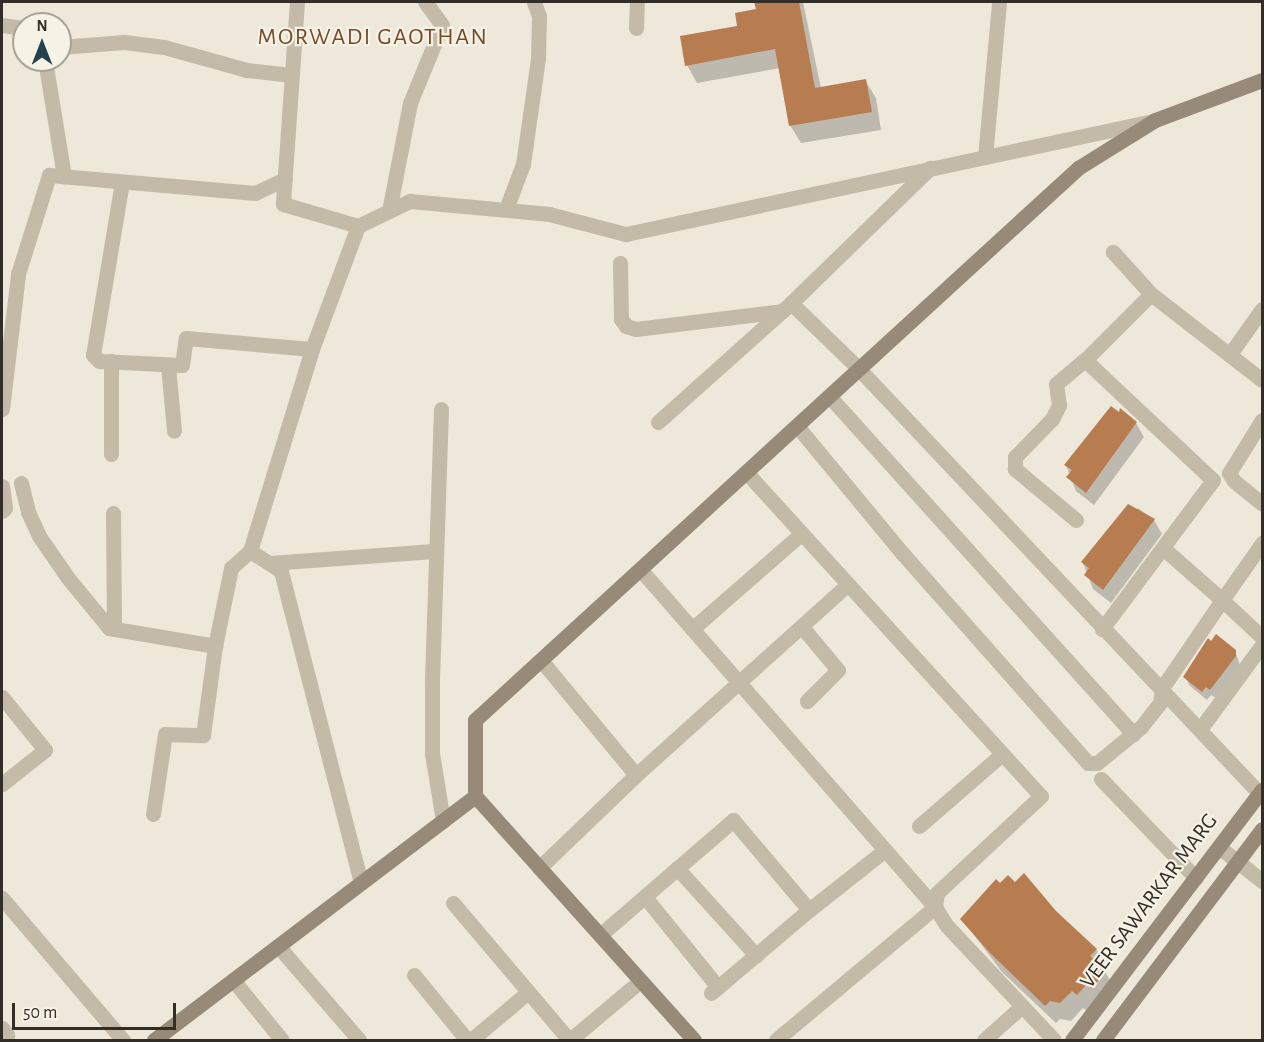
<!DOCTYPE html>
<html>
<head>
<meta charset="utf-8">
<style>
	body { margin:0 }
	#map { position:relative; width:1264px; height:1042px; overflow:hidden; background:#eee8da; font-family:"Alegreya Sans",sans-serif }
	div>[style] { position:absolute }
	.shadow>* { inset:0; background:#0003 }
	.building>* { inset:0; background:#b77c4f }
	.street>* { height:15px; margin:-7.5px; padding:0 7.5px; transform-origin:7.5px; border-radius:7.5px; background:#c4baa8 }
	.secondary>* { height:15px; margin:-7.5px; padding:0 7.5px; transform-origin:7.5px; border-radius:7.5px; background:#988a79 }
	span { translate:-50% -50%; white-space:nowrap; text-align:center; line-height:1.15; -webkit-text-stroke:4.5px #f6f2e6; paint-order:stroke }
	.street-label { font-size:22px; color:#322d27 }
	.neighbourhood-label { font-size:24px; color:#774b2a; letter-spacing:1.5px }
	.frame { position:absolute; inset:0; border:3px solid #322d27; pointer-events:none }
	.north { position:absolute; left:12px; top:12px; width:60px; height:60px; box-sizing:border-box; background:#f6f2e6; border:2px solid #a8a39a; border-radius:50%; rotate:0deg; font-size:16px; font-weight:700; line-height:24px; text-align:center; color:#322d27 }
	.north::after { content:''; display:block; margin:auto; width:21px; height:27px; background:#22434e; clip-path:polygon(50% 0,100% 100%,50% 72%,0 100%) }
	.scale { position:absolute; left:12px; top:1003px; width:164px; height:27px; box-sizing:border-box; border:3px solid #322d27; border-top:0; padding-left:8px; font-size:18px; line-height:21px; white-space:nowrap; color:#322d27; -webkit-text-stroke:4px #f6f2e6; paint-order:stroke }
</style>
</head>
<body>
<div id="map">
	<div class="shadow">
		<i style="clip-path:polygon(756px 2px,803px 2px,821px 88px,865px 80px,876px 98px,881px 130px,801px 143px,790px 125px,780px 68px,697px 83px,687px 65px,758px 11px)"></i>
		<i style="clip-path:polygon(1136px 423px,1144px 437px,1094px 505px,1076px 491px,1066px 465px)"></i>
		<i style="clip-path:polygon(1138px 508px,1154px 520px,1162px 534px,1111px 603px,1093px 589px,1083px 563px)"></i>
		<i style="clip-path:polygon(1235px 651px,1240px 665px,1216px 698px,1211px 695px,1207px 700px,1190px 686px,1185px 677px)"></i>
		<i style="clip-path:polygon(1015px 884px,1055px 912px,1096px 949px,1107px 968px,1104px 970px,1116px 990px,1088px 1012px,1083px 1008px,1071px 1021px,1060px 1019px,1056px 1023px,1002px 972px,962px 919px,1000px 885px)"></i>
	</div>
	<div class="building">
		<i style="clip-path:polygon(754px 2px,799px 2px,815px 88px,866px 79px,872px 112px,789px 126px,775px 49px,685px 66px,680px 36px,737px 26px,735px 13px,756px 9px)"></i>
		<i style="clip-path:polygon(1111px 406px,1119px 412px,1120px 408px,1137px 422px,1086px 493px,1066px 477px,1072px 470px,1064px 465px)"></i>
		<i style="clip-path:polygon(1128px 504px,1155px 519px,1103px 590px,1084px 575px,1089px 568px,1081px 562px)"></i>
		<i style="clip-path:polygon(1216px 634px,1236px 650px,1236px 656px,1210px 690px,1206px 687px,1202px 692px,1183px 677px,1208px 638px,1211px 641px)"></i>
		<i style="clip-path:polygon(1024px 873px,1056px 911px,1097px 949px,1090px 956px,1107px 971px,1091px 988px,1087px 984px,1077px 995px,1072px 991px,1060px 1003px,1050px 1001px,1045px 1006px,990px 953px,960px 919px,996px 879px,1000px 883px,1008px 875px,1015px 882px)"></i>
	</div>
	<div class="street">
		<i style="left:297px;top:2px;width:202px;rotate:94deg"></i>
		<i style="left:283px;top:204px;width:78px;rotate:16.3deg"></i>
		<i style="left:2px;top:25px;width:22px;rotate:8deg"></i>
		<i style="left:636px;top:28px;width:26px;rotate:-88deg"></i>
		<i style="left:60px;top:47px;width:64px;rotate:-4.5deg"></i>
		<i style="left:124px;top:42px;width:40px;rotate:7.1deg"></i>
		<i style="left:164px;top:47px;width:86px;rotate:15.5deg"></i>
		<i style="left:247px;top:70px;width:45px;rotate:6.3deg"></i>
		<i style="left:45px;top:60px;width:118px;rotate:80.7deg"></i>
		<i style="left:985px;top:157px;width:156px;rotate:-84.8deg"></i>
		<i style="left:122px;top:182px;width:175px;rotate:99.5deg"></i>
		<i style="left:93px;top:355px;width:8px;rotate:45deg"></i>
		<i style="left:99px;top:361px;width:83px;rotate:2.8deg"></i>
		<i style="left:182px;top:365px;width:27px;rotate:-82deg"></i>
		<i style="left:186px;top:338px;width:126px;rotate:5deg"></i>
		<i style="left:506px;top:209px;width:48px;rotate:-69.3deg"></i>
		<i style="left:523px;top:164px;width:107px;rotate:-81.9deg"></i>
		<i style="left:538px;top:58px;width:42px;rotate:-88.6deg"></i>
		<i style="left:539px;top:16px;width:15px;rotate:-110deg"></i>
		<i style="left:389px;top:211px;width:110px;rotate:-79deg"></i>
		<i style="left:410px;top:103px;width:84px;rotate:-67.7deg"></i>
		<i style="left:442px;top:25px;width:29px;rotate:-126deg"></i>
		<i style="left:620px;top:263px;width:56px;rotate:89deg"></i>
		<i style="left:621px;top:319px;width:9px;rotate:54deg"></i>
		<i style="left:626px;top:326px;width:10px;rotate:17deg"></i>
		<i style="left:636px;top:329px;width:147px;rotate:-7deg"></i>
		<i style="left:1151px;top:294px;width:140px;rotate:37.8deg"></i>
		<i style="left:791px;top:303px;width:95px;rotate:44.1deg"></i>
		<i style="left:859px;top:369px;width:584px;rotate:46.66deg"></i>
		<i style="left:1230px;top:354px;width:55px;rotate:-54.6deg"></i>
		<i style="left:1085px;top:360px;width:93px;rotate:-45deg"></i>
		<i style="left:1151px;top:294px;width:57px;rotate:-132.1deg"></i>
		<i style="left:111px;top:361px;width:93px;rotate:90deg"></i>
		<i style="left:168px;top:365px;width:66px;rotate:84.8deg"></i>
		<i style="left:829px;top:396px;width:455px;rotate:48deg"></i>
		<i style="left:2px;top:409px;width:136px;rotate:-83.2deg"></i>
		<i style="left:18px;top:274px;width:104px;rotate:-72.6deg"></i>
		<i style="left:49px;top:175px;width:207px;rotate:5deg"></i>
		<i style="left:255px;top:193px;width:33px;rotate:-25deg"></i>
		<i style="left:441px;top:409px;width:275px;rotate:91.9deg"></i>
		<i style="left:432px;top:684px;width:69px;rotate:90deg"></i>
		<i style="left:432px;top:753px;width:69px;rotate:80.8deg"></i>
		<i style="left:1262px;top:420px;width:62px;rotate:121.9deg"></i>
		<i style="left:1229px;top:473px;width:9px;rotate:58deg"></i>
		<i style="left:1234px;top:481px;width:36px;rotate:39deg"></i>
		<i style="left:658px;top:422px;width:178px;rotate:-41.8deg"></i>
		<i style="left:791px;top:303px;width:194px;rotate:-44.2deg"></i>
		<i style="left:797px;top:426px;width:166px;rotate:50.4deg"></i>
		<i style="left:903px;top:554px;width:279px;rotate:48.5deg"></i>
		<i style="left:1088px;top:763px;width:9px"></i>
		<i style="left:1097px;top:763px;width:57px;rotate:-39.3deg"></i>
		<i style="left:1141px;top:727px;width:31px;rotate:-52deg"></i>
		<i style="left:1160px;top:703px;width:15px;rotate:-82deg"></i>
		<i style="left:1162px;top:688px;width:107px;rotate:-55.7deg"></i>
		<i style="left:1222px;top:600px;width:54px;rotate:42.8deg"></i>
		<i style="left:746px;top:472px;width:438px;rotate:47.7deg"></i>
		<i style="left:1041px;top:796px;width:142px;rotate:137deg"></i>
		<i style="left:937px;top:893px;width:14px;rotate:98deg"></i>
		<i style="left:935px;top:907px;width:22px;rotate:58deg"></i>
		<i style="left:947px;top:926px;width:156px;rotate:46.8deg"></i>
		<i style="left:21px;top:483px;width:30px;rotate:76deg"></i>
		<i style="left:28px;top:512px;width:26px;rotate:65deg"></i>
		<i style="left:39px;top:536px;width:51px;rotate:55.4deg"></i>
		<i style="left:68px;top:578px;width:65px;rotate:50.6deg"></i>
		<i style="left:109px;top:628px;width:108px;rotate:9.6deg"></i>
		<i style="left:215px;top:646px;width:80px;rotate:-78.4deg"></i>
		<i style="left:231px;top:568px;width:25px;rotate:-42deg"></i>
		<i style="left:2px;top:486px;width:22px;rotate:82deg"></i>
		<i style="left:5px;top:508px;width:4px;rotate:135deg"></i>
		<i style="left:113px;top:513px;width:116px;rotate:89.5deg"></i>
		<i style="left:1076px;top:520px;width:80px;rotate:-140.1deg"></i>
		<i style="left:1015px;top:469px;width:12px;rotate:-90deg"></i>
		<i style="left:1015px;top:457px;width:53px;rotate:-45.8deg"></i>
		<i style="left:1052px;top:419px;width:16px;rotate:-63deg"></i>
		<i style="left:1059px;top:405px;width:21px;rotate:-98deg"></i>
		<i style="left:1056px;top:384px;width:38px;rotate:-40deg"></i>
		<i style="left:1085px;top:360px;width:175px;rotate:43.2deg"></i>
		<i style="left:1213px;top:480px;width:186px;rotate:126.7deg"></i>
		<i style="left:1163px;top:548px;width:79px;rotate:41.4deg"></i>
		<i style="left:1222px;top:600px;width:70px;rotate:-54.9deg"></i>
		<i style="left:270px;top:563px;width:164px;rotate:-4.2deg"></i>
		<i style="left:640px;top:569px;width:449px;rotate:48.9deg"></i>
		<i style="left:935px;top:907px;width:207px;rotate:140.1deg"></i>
		<i style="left:802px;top:627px;width:56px;rotate:50.1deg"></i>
		<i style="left:838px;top:670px;width:44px;rotate:135deg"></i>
		<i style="left:692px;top:629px;width:145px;rotate:-41.1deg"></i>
		<i style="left:2px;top:697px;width:68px;rotate:50.9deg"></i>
		<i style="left:45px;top:750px;width:55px;rotate:141.7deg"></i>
		<i style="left:1201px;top:728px;width:103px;rotate:-53.7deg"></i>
		<i style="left:636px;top:775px;width:284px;rotate:-42deg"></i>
		<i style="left:1101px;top:779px;width:137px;rotate:46.2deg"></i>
		<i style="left:153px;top:814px;width:81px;rotate:-81.5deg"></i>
		<i style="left:165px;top:734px;width:38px;rotate:2deg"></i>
		<i style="left:203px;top:735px;width:90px;rotate:-82.3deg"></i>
		<i style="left:919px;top:826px;width:110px;rotate:-40.9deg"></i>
		<i style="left:1219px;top:847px;width:55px;rotate:38.3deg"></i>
		<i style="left:539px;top:868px;width:134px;rotate:-43.8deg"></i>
		<i style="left:636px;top:775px;width:149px;rotate:-129.6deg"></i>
		<i style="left:677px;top:868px;width:118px;rotate:47.8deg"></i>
		<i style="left:361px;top:883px;width:322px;rotate:-104.4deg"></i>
		<i style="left:281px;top:571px;width:37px;rotate:-147deg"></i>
		<i style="left:250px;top:551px;width:211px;rotate:-72.9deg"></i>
		<i style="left:312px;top:349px;width:131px;rotate:-69.5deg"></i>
		<i style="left:358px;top:226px;width:58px;rotate:-25.7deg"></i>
		<i style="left:410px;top:201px;width:140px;rotate:5.3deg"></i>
		<i style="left:549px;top:214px;width:80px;rotate:14.6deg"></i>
		<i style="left:626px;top:234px;width:539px;rotate:-12.1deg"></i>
		<i style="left:645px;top:897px;width:116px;rotate:51deg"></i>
		<i style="left:2px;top:898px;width:187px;rotate:49.6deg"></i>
		<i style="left:453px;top:903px;width:180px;rotate:49.7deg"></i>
		<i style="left:600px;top:935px;width:176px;rotate:-40.8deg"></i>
		<i style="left:733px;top:820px;width:118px;rotate:49.8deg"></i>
		<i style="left:809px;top:910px;width:97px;rotate:-38.3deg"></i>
		<i style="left:278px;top:946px;width:124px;rotate:49.2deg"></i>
		<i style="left:414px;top:975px;width:84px;rotate:50.8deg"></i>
		<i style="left:233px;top:980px;width:77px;rotate:50.8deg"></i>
		<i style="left:711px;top:993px;width:128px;rotate:-40.3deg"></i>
		<i style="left:2px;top:1028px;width:9px;rotate:54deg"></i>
		<i style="left:471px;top:1040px;width:73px;rotate:-40deg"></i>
		<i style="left:570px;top:1040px;width:92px;rotate:-40.1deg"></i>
		<i style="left:984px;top:1040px;width:51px;rotate:-41.8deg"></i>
	</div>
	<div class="secondary">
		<i style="left:154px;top:1040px;width:403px;rotate:-37.2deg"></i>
		<i style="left:694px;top:1040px;width:328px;rotate:-131.9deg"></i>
		<i style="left:475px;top:796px;width:76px;rotate:-90deg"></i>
		<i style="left:475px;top:720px;width:818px;rotate:-42.47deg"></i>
		<i style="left:1078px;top:168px;width:91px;rotate:-31.9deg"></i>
		<i style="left:1155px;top:120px;width:114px;rotate:-20.5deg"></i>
		<i style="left:1072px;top:1040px;width:314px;rotate:-52.8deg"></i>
		<i style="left:1103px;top:1040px;width:264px;rotate:-53deg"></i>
	</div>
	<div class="street-label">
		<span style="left:1149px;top:901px;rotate:-53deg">VEER SAWARKAR MARG</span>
	</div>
	<div class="neighbourhood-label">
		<span style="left:373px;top:38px">MORWADI GAOTHAN</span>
	</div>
	<div class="frame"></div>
	<div class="north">N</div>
	<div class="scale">50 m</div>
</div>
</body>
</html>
